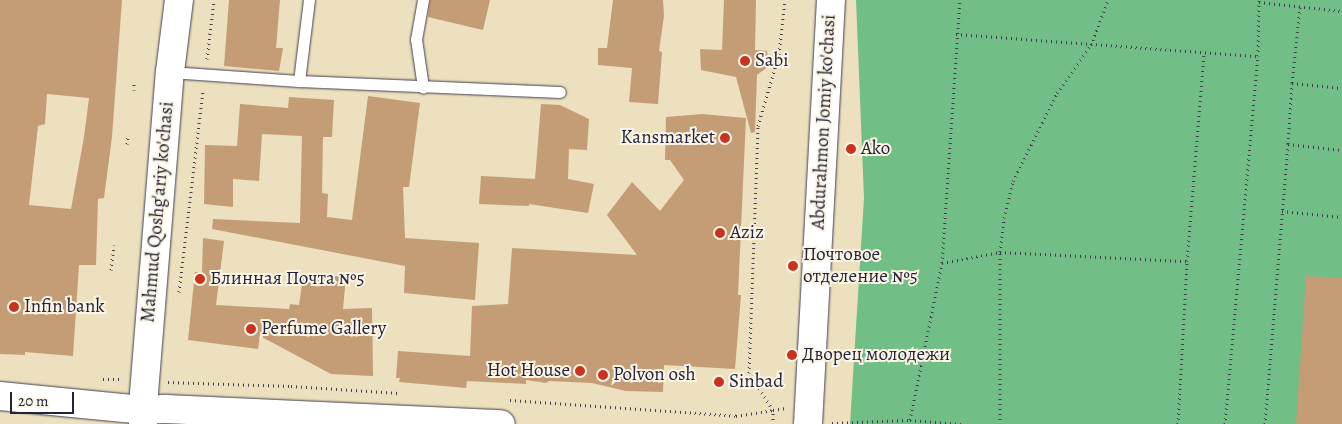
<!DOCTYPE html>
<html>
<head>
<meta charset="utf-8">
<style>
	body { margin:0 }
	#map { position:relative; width:1342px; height:424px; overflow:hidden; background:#ece0be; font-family:Alegreya,serif }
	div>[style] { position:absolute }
	.forest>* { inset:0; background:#72be87 }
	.building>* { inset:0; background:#c49d77 }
	.path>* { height:3px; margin-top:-1.5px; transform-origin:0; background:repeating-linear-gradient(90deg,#403e4f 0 1px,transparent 0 5px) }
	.roads { filter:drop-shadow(0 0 1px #403e4f) drop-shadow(0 0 1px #403e4f) }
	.lane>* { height:11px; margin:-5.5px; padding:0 5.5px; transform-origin:5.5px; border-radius:5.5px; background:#fff }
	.secondary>* { height:28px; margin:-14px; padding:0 14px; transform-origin:14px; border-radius:14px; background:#fff }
	.dots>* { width:14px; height:14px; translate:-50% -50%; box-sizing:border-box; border:2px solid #fcf5e5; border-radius:50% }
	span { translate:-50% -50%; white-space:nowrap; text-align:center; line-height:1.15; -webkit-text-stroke:4px #fcf5e5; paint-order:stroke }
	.poi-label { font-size:19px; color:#22223b }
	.left { translate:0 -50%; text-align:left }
	.right { translate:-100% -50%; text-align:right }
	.street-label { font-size:19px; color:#22223b }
	.scale { position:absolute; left:10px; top:392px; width:64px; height:22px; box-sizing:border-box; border:2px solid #22223b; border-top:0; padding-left:6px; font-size:15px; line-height:18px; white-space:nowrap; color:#22223b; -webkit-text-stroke:4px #fcf5e5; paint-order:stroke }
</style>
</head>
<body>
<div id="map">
	<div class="forest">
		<i style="clip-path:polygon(856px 0,1342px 0,1342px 424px,850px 424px,864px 198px)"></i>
	</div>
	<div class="building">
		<i style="clip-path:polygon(evenodd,0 0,122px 0,112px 137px,104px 198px,98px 199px,96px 265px,79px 265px,73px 356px,25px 352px,25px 355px,0 354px,0 0,47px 94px,89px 98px,84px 137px,71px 209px,29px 205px,38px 126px,45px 124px,47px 94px)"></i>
		<i style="clip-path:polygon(229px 0,280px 0,276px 48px,283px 48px,279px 71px,224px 66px)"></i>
		<i style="clip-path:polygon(430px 0,490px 0,483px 30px,428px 17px)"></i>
		<i style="clip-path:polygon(613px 0,663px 0,664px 16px,659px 51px,662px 52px,658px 104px,629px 102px,632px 68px,598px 65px,598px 48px,607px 48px)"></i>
		<i style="clip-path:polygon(724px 0,756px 0,755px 50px,767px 51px,769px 66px,757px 75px,755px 132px,751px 133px,736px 77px,701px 70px,700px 49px,722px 50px)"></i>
		<i style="clip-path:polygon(368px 96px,420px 103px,409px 187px,403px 187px,405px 238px,479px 243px,475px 300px,404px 293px,405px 266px,212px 229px,213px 219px,300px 223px,302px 136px,262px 134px,259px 181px,233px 179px,233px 207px,204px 204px,205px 145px,237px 146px,240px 104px,288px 108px,289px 97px,334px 100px,332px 137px,323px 137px,322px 193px,328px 194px,327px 217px,352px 220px)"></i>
		<i style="clip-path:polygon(541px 104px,560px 105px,589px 119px,587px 150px,569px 149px,568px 179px,594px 184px,588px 213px,529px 204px,529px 206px,479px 204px,481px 176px,535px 179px)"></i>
		<i style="clip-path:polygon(702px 114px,746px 118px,738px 295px,741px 295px,735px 369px,664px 365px,663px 392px,626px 391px,592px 383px,549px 381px,546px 383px,526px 380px,526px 384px,467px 381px,466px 388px,399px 382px,400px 378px,396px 378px,398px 351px,470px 356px,472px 306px,508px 304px,512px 248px,637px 255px,607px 215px,632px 182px,660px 211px,684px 180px,670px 160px,665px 160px,666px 117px)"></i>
		<i style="clip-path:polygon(203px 238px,224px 241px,216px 305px,289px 309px,290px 304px,299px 305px,303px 277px,346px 276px,343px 309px,372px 308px,373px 376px,331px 374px,260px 336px,258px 349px,188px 340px,195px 272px,202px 272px)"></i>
		<i style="clip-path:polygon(1306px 276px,1342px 278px,1342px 424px,1296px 424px)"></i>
	</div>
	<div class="path">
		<i style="left:1259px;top:2px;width:83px;rotate:6.2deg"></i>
		<i style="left:1300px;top:7px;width:76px;rotate:96deg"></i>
		<i style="left:1292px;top:83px;width:50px;rotate:5.7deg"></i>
		<i style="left:956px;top:34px;width:303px;rotate:4.2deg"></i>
		<i style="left:207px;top:59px;width:59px;rotate:-83.2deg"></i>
		<i style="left:1292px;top:83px;width:61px;rotate:93.8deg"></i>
		<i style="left:1288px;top:144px;width:54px;rotate:6.3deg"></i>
		<i style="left:134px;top:90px;width:6px;rotate:-90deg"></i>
		<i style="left:127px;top:144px;width:8px;rotate:-83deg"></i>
		<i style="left:1282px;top:211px;width:60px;rotate:5.7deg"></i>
		<i style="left:942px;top:263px;width:59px;rotate:-10.7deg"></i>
		<i style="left:1000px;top:252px;width:187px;rotate:2.8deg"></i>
		<i style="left:1187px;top:261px;width:210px;rotate:-85.3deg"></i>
		<i style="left:111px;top:270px;width:25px;rotate:-83deg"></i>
		<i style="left:179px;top:292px;width:203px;rotate:-83.2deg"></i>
		<i style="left:103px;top:379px;width:19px"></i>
		<i style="left:168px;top:382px;width:123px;rotate:1.9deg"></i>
		<i style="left:291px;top:386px;width:108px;rotate:3.7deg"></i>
		<i style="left:510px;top:400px;width:227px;rotate:4deg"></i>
		<i style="left:736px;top:416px;width:37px;rotate:-9deg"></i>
		<i style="left:773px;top:410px;width:44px;rotate:-123deg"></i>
		<i style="left:749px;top:373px;width:247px;rotate:-87.9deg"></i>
		<i style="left:758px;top:126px;width:75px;rotate:-73.7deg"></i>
		<i style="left:779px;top:54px;width:54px;rotate:-83.7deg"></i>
		<i style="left:910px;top:420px;width:160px;rotate:-78.5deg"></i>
		<i style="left:942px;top:263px;width:264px;rotate:-86.1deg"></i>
		<i style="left:832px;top:423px;width:78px;rotate:-2.2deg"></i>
		<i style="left:910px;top:420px;width:51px;rotate:4.5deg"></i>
		<i style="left:773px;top:424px;width:14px;rotate:-90deg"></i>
		<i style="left:773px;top:410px;width:13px;rotate:-9deg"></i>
		<i style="left:1000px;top:424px;width:172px;rotate:-90deg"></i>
		<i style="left:1000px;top:252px;width:34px;rotate:-83deg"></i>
		<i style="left:1004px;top:218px;width:38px;rotate:-76deg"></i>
		<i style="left:1013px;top:181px;width:98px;rotate:-63.4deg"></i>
		<i style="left:1057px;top:93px;width:59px;rotate:-54.7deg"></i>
		<i style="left:1091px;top:45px;width:48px;rotate:-69.3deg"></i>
		<i style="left:1178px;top:424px;width:163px;rotate:-86.8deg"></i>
		<i style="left:1225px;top:424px;width:369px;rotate:-84.9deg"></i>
		<i style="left:1258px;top:56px;width:56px;rotate:-89deg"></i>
		<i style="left:1265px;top:424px;width:281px;rotate:-85.3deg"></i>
	</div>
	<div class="roads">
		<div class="lane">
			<i style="left:423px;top:0;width:40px;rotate:100deg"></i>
			<i style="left:416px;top:39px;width:49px;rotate:81.7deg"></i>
			<i style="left:170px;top:72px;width:129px;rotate:4deg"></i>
			<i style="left:299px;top:81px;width:261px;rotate:2.4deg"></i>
			<i style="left:299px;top:81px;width:82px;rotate:-83deg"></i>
		</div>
		<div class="secondary">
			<i style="left:0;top:396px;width:145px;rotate:5.6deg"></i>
			<i style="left:144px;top:410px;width:22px;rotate:-3deg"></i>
			<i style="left:166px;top:409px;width:335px;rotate:2.6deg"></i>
			<i style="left:143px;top:424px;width:31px;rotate:-88deg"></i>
			<i style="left:144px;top:393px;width:322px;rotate:-85.4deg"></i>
			<i style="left:170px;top:72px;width:73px;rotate:-82.9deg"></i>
			<i style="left:808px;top:424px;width:425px;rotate:-86.9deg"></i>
		</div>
	</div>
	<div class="dots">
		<i style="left:745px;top:61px;background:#c8321e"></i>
		<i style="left:725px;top:138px;background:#c8321e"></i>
		<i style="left:851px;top:149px;background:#c8321e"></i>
		<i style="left:720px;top:233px;background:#c8321e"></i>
		<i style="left:793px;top:266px;background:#c8321e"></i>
		<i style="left:200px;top:279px;background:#c8321e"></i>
		<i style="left:14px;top:307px;background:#c8321e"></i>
		<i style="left:251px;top:329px;background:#c8321e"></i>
		<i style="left:792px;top:355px;background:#c8321e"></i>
		<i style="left:580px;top:371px;background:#c8321e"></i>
		<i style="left:603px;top:375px;background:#c8321e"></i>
		<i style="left:719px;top:382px;background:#c8321e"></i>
	</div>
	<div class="poi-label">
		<span class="left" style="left:755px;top:61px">Sabi</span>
		<span class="right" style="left:715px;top:138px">Kansmarket</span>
		<span class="left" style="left:861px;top:149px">Ako</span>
		<span class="left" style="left:730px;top:233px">Aziz</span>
		<span class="left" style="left:803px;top:266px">Почтовое<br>отделение №5</span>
		<span class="left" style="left:210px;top:279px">Блинная Почта №5</span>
		<span class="left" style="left:24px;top:307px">Infin bank</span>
		<span class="left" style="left:261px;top:329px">Perfume Gallery</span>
		<span class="left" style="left:802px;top:355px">Дворец молодежи</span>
		<span class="right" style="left:570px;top:371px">Hot House</span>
		<span class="left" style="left:613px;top:375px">Polvon osh</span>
		<span class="left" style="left:729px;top:382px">Sinbad</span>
	</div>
	<div class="street-label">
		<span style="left:824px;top:122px;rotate:-87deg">Abdurahmon Jomiy ko'chasi</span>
		<span style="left:158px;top:212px;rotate:-85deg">Mahmud Qoshg'ariy ko'chasi</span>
	</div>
	<div class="scale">20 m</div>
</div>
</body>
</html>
